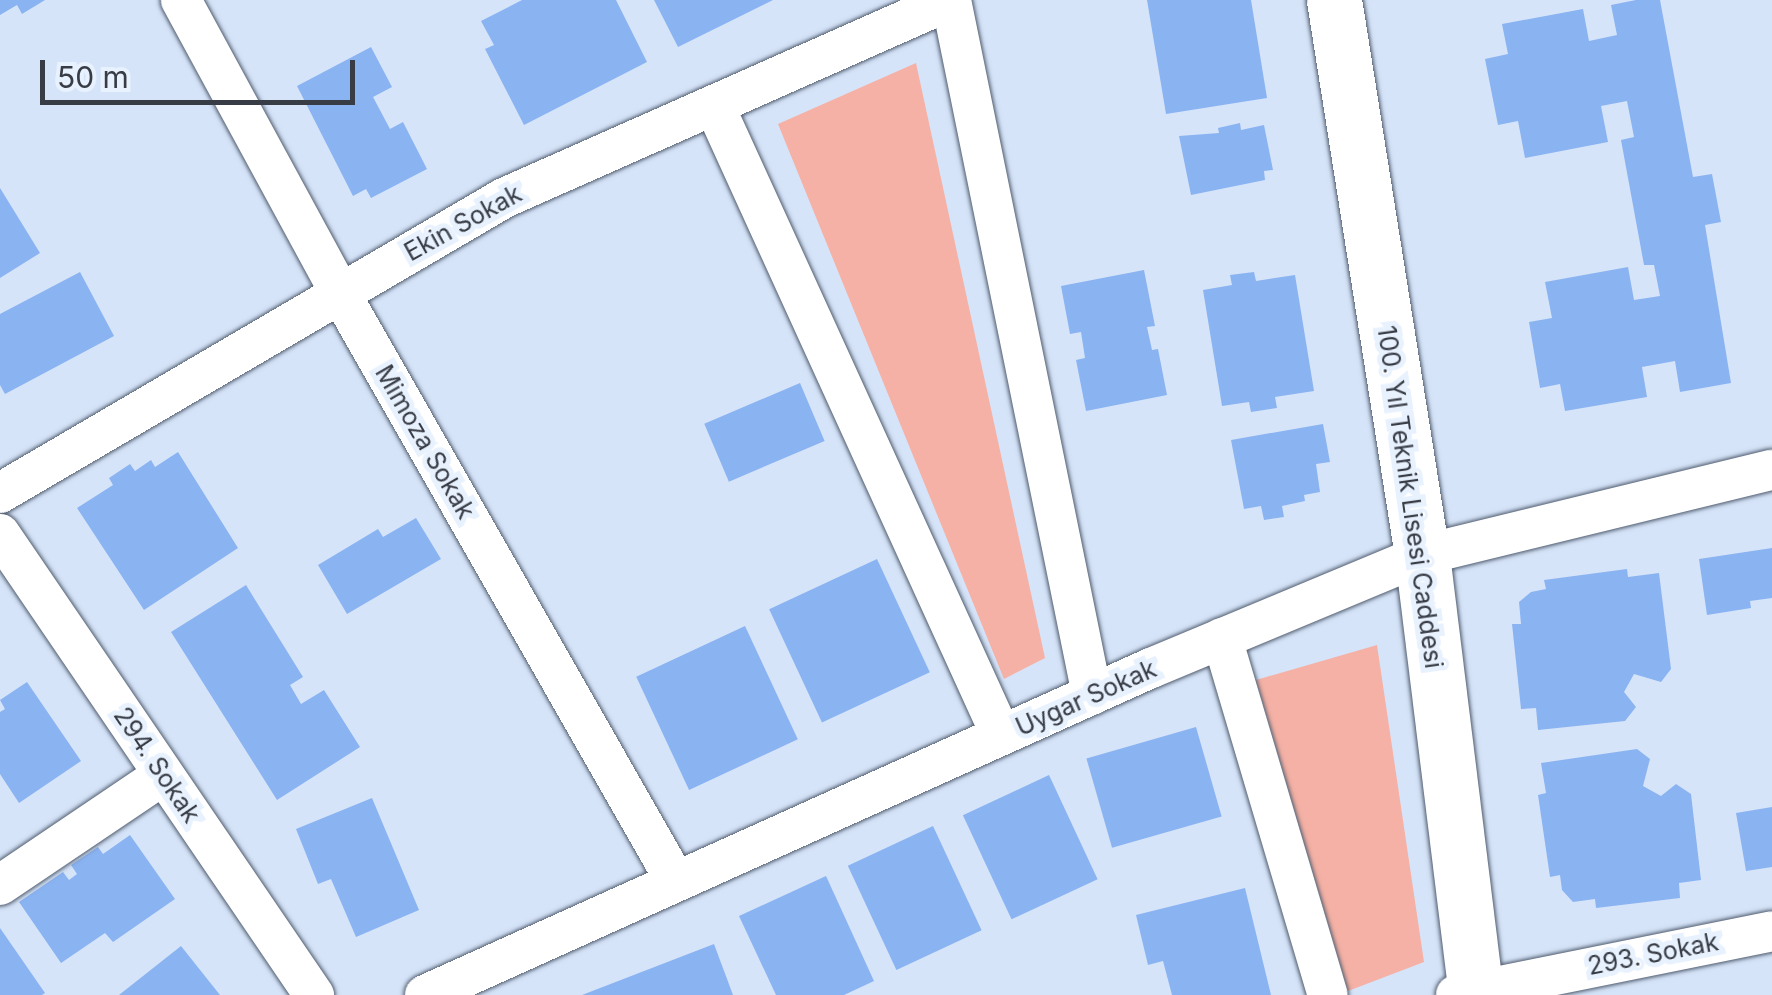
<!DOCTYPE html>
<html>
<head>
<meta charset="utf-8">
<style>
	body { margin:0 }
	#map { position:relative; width:1772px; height:995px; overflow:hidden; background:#d6e4f9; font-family:Inter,sans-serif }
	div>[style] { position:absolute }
	.green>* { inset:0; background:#f5b1a5 }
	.building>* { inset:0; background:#8ab3f2; transform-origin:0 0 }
	.roads { filter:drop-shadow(0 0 2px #505c6e) drop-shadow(0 0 2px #505c6e) }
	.street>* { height:40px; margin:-20px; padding:0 20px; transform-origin:20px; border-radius:20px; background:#fff }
	.secondary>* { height:55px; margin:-27.5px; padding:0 27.5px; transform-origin:27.5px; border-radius:27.5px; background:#fff }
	span { translate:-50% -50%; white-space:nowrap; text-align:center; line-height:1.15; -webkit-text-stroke:10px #e8f1fe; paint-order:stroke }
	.street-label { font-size:25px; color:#373c45 }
	.scale { position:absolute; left:40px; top:60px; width:315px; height:45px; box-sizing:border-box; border:5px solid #373c45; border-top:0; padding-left:12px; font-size:30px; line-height:35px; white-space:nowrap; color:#373c45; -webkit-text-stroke:8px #e8f1fe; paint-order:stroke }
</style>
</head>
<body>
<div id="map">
	<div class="green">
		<i style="clip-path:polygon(916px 63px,1045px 658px,1004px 679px,778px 124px)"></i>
		<i style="clip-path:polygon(1377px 645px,1424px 962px,1348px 991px,1256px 680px)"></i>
	</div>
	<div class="building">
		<i style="clip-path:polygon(0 0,45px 0,22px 14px,17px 5px,0 15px)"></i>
		<i style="clip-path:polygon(522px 0,616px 0,647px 62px,524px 125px,485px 49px,494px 45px,481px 21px)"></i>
		<i style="clip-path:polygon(654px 0,773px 0,678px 47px)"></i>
		<i style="clip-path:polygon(1147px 0,1251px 0,1267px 98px,1166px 114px)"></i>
		<i style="clip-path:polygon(1636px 0,1660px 0,1693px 177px,1712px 174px,1721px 222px,1705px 225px,1731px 383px,1680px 392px,1675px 361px,1642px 367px,1647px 397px,1565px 411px,1560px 384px,1540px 388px,1529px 322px,1552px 318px,1545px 282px,1628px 267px,1634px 300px,1660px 296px,1654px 265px,1644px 265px,1621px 140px,1634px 137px,1627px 101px,1601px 106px,1608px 142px,1525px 158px,1518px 121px,1498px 125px,1485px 59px,1508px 54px,1502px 24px,1583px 9px,1589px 41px,1617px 35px,1611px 5px)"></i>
		<i style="clip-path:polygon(371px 47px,392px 87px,373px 97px,390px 129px,403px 122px,427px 169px,371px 198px,366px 189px,353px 196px,297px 86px)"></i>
		<i style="clip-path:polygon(1240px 123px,1241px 130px,1264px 125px,1273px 170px,1264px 171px,1265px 180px,1191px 195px,1179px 136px,1219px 133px,1218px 128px)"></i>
		<i style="clip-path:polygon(0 188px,40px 253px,0 278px)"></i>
		<i style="clip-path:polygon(1144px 270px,1155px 326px,1147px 327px,1152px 350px,1158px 349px,1167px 395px,1086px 411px,1076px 360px,1085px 358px,1081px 332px,1070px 334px,1061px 286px)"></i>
		<i style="clip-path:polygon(80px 272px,114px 336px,5px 394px,0 385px,0 314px)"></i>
		<i style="clip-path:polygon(1254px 272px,1256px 281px,1295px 275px,1314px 391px,1275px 397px,1277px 408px,1251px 412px,1249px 402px,1222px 406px,1203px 290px,1232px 285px,1230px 275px)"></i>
		<i style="left:800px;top:383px;width:63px;height:104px;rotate:67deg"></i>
		<i style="clip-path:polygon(1323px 424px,1330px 462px,1316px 464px,1320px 492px,1304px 495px,1305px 501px,1282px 506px,1284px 517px,1264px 520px,1261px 506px,1244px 509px,1231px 440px)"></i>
		<i style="clip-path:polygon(178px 452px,238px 548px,144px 610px,77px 508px,113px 485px,109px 478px,130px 464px,135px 471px,151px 460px,155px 467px)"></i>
		<i style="clip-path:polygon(416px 518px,441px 559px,347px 614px,318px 565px,378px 529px,383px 537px)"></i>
		<i style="clip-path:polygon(1772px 548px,1772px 598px,1750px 601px,1751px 608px,1707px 615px,1699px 559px)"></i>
		<i style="left:877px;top:559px;width:125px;height:119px;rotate:65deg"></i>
		<i style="clip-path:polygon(1627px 569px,1628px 577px,1659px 573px,1671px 669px,1661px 682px,1634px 674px,1624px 692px,1636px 707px,1625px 721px,1538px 730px,1536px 708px,1521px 709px,1512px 624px,1521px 624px,1519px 602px,1531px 592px,1546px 589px,1544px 580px)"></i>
		<i style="clip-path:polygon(246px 585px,303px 677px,290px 685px,301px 704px,324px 690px,360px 747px,277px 800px,171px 632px)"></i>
		<i style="left:745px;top:626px;width:125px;height:120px;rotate:65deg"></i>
		<i style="clip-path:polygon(27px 682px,81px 761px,19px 803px,0 774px,0 712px,5px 709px,0 700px)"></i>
		<i style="left:1196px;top:727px;width:93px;height:114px;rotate:74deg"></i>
		<i style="clip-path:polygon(1637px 749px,1650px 759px,1643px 786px,1661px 796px,1676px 784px,1691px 794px,1701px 880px,1679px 883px,1680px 898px,1596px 908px,1595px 899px,1573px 902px,1562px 890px,1560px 875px,1550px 877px,1538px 795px,1546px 793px,1541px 763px)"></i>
		<i style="left:1049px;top:775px;width:115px;height:95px;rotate:65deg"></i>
		<i style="clip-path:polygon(372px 798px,419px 910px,356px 937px,331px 879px,318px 884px,296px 829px)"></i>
		<i style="clip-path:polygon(1772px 807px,1772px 867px,1746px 871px,1736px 813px)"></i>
		<i style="left:933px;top:826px;width:115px;height:94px;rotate:65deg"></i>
		<i style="clip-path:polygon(130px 835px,175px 899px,113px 942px,105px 933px,61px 963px,19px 902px,63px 872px,69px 880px,77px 874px,71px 865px,98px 847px,103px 854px)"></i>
		<i style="clip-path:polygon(826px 876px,874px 981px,844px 995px,776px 995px,739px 916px)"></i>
		<i style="clip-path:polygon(1245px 888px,1271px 995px,1172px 995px,1163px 961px,1148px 965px,1136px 915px)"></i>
		<i style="clip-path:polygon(0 928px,45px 993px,42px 995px,0 995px)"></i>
		<i style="clip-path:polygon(714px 944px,733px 995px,582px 995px)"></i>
		<i style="clip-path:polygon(181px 946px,220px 995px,119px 995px)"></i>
	</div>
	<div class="roads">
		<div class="street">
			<i style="left:181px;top:0;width:333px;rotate:61.5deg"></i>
			<i style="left:340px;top:293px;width:676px;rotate:60.29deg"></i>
			<i style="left:951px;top:0;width:709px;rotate:78.53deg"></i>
			<i style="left:714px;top:105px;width:692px;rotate:65.51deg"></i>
			<i style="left:0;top:493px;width:584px;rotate:-30.34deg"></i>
			<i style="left:504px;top:198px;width:488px;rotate:-23.9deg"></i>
			<i style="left:0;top:534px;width:558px;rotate:55.74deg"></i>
			<i style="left:1222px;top:638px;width:372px;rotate:73.5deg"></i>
			<i style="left:0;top:885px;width:197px;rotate:-34deg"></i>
			<i style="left:425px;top:995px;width:796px;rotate:-24.25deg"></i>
			<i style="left:1151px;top:668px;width:294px;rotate:-22.6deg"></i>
			<i style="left:1422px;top:555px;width:360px;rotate:-13.7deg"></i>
			<i style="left:1456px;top:995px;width:322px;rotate:-11.4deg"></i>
		</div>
		<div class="secondary">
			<i style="left:1334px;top:0;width:562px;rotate:80.99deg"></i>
			<i style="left:1422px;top:555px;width:443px;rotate:83deg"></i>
		</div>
	</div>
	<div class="street-label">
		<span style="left:463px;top:223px;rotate:-29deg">Ekin Sokak</span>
		<span style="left:425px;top:442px;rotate:60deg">Mimoza Sokak</span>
		<span style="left:1410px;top:497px;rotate:82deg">100. Yıl Teknik Lisesi Caddesi</span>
		<span style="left:1086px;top:698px;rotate:-24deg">Uygar Sokak</span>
		<span style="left:157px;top:765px;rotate:56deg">294. Sokak</span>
		<span style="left:1653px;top:954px;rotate:-11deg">293. Sokak</span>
	</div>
	<div class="scale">50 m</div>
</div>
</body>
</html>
